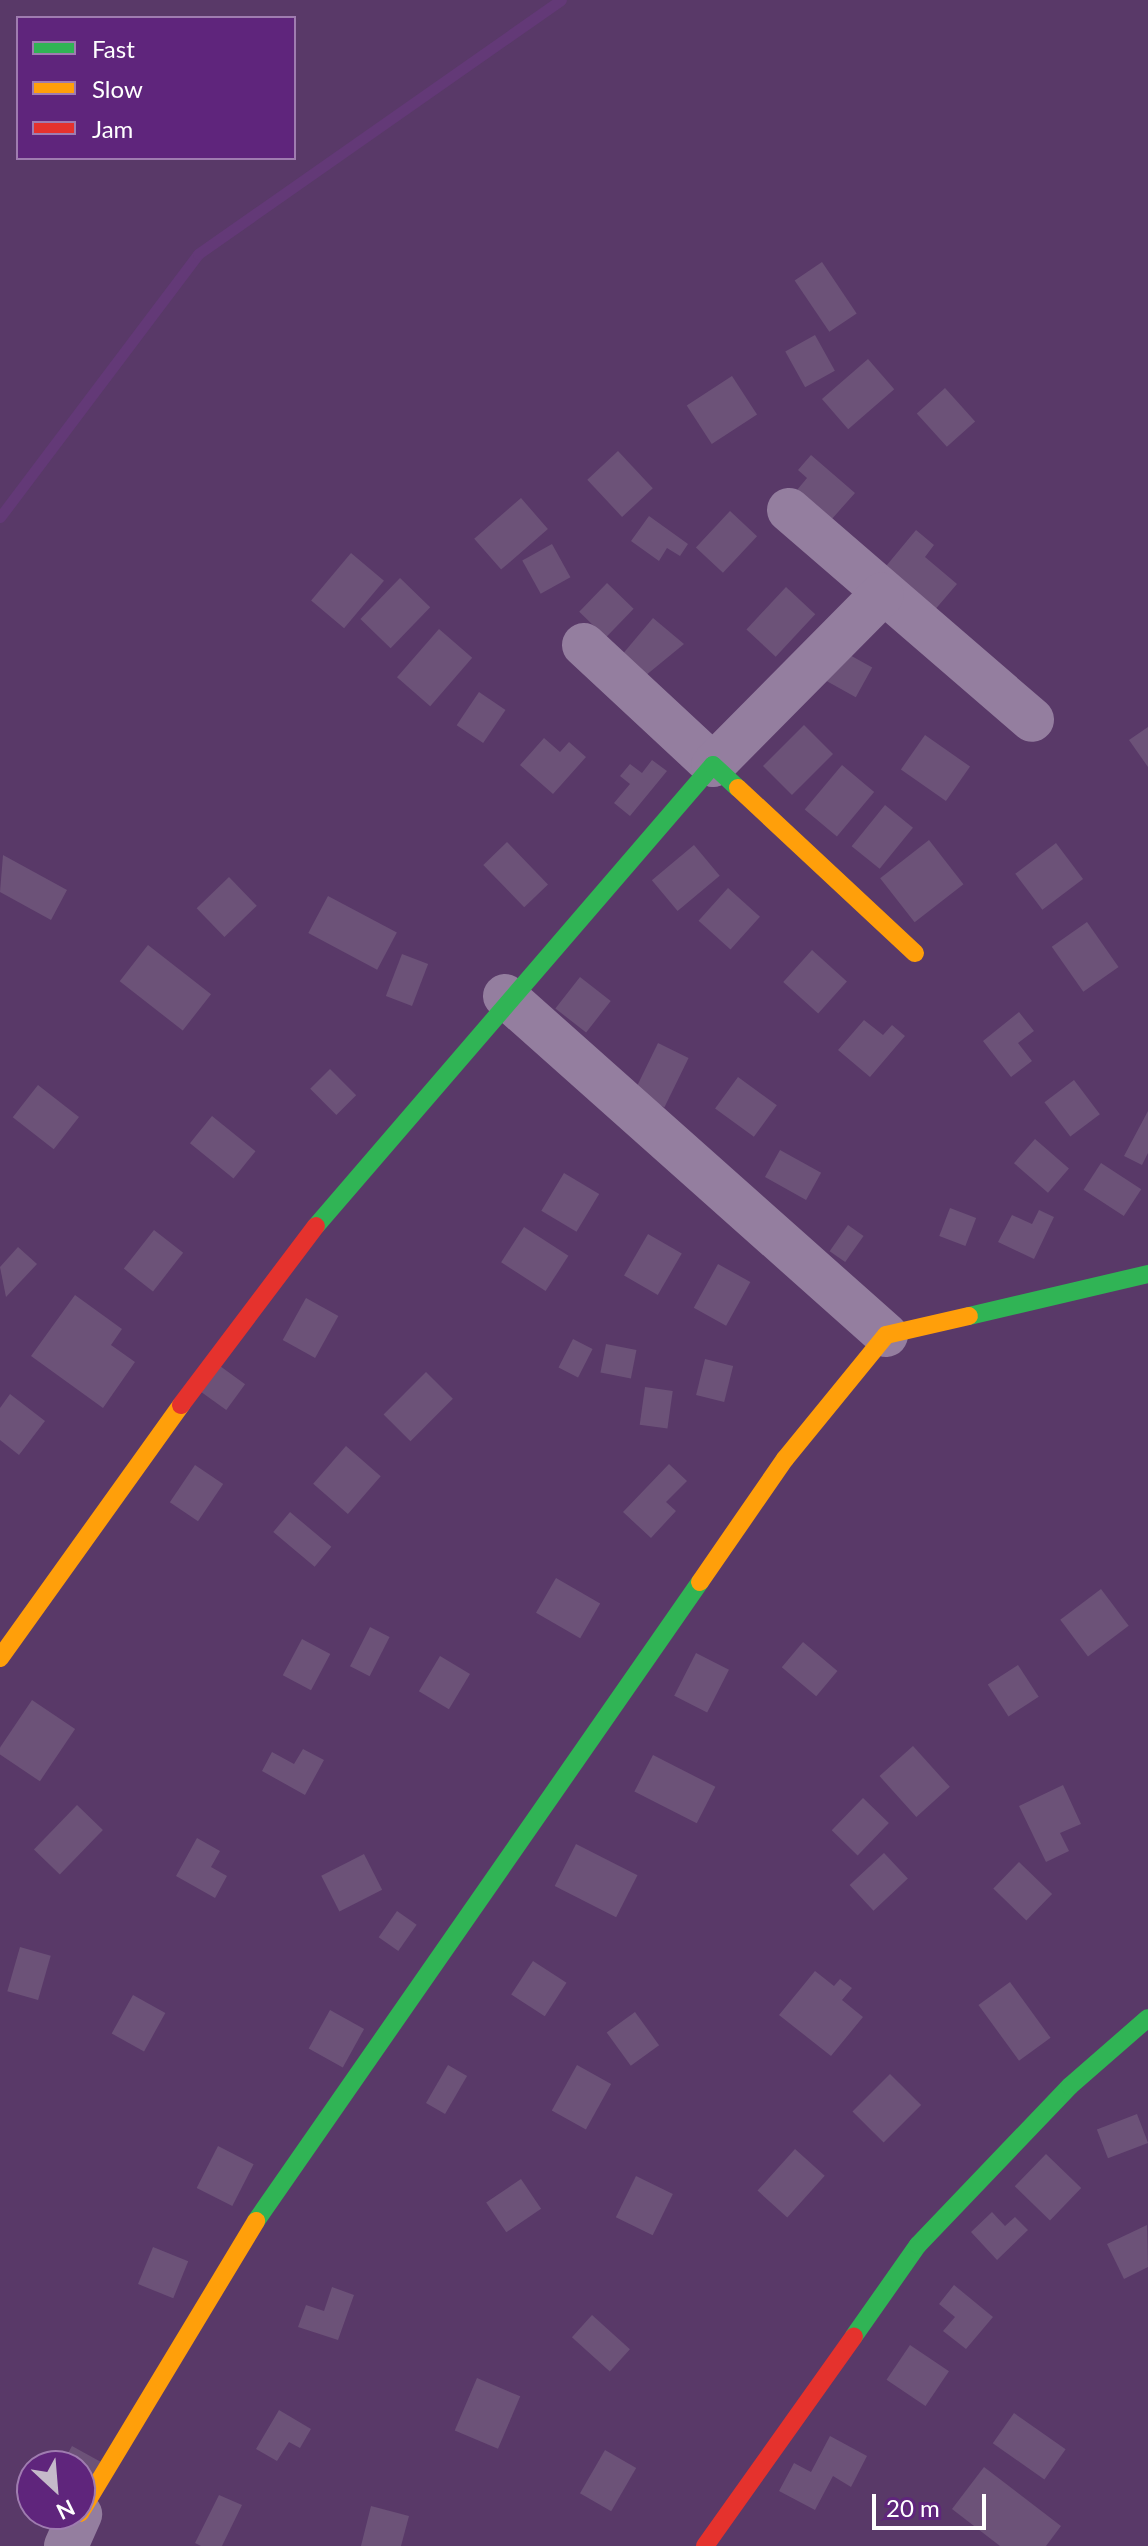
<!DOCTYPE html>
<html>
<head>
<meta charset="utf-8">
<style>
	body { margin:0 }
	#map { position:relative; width:1148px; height:2546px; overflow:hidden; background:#593968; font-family:Lato,sans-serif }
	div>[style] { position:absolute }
	.stream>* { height:11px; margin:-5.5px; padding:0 5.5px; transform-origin:5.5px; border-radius:5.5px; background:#633977 }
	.building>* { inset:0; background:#6c5278; transform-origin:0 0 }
	.street>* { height:44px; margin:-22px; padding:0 22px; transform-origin:22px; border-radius:22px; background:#947e9f }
	.fast>* { height:18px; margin:-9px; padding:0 9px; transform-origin:9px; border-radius:9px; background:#30b455 }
	.slow>* { height:18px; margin:-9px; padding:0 9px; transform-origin:9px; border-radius:9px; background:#ff9f0a }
	.jam>* { height:18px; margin:-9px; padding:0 9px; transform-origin:9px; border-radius:9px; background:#e5322d }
	span { translate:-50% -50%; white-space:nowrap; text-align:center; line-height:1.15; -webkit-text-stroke:8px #5f257c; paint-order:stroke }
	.legend { position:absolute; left:16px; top:16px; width:280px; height:144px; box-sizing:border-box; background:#5f257c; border:2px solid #9f7cb0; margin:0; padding:10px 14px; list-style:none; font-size:24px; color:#fff }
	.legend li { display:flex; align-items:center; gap:16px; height:40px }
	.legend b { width:40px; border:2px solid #9f7cb0 }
	.north { position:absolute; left:16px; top:2450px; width:80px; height:80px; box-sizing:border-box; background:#5f257c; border:2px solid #9f7cb0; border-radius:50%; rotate:154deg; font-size:22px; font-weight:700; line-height:32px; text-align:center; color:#fff }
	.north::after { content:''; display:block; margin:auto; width:28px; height:36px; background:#c5baca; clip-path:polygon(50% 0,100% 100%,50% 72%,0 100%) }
	.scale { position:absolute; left:872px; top:2494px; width:114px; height:36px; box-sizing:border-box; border:4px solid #fff; border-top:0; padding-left:10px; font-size:24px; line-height:28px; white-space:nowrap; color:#fff; -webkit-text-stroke:6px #5f257c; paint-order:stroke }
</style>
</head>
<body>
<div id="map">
	<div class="stream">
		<i style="left:0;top:517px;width:329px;rotate:-53deg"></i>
		<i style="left:198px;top:254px;width:443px;rotate:-35deg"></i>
	</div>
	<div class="building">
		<i style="left:822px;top:262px;width:62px;height:33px;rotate:56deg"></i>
		<i style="left:815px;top:335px;width:41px;height:34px;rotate:61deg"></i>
		<i style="left:868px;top:359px;width:40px;height:61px;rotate:49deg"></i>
		<i style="left:732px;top:376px;width:46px;height:54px;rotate:57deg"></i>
		<i style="left:945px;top:388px;width:45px;height:38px;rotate:48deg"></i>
		<i style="left:618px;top:451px;width:51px;height:42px;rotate:47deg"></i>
		<i style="clip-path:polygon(811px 455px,855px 493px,831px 520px,797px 490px,807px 478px,798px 470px)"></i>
		<i style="left:521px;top:498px;width:41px;height:62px;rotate:49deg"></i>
		<i style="left:730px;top:511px;width:37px;height:50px;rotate:43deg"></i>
		<i style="clip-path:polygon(649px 516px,688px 544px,680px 556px,667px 548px,659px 561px,631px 541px)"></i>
		<i style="clip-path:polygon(916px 530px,934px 545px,925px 557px,957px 584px,933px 612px,882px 571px)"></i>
		<i style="left:552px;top:544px;width:38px;height:34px;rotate:61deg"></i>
		<i style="left:351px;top:553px;width:43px;height:62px;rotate:40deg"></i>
		<i style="left:400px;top:578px;width:42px;height:57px;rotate:44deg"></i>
		<i style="left:607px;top:583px;width:37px;height:40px;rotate:44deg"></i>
		<i style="left:786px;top:587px;width:40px;height:58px;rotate:43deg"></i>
		<i style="clip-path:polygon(653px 618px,684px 644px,645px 676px,621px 656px)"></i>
		<i style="left:439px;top:629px;width:44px;height:64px;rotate:41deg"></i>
		<i style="left:839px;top:649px;width:38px;height:34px;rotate:29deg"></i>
		<i style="left:479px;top:692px;width:32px;height:40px;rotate:34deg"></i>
		<i style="left:804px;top:725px;width:41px;height:58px;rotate:45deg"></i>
		<i style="clip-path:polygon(1148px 727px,1148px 767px,1129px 740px)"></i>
		<i style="left:925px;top:735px;width:55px;height:42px;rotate:35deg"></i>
		<i style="clip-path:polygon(544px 738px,560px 752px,569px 742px,586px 757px,553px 794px,520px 765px)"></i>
		<i style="clip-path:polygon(652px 760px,667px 771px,630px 816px,614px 803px,630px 784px,620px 776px,630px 764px,642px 773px)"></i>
		<i style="left:842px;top:765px;width:42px;height:58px;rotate:40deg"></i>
		<i style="left:885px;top:805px;width:36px;height:53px;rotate:39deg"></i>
		<i style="left:929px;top:840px;width:56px;height:62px;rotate:52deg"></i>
		<i style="left:507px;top:842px;width:59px;height:33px;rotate:46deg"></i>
		<i style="left:1056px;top:843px;width:45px;height:51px;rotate:53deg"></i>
		<i style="left:694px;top:845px;width:40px;height:55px;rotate:50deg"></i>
		<i style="clip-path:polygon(3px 855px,67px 890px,51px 920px,0 892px)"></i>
		<i style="left:229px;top:877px;width:40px;height:45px;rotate:46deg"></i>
		<i style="left:728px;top:888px;width:43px;height:44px;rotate:42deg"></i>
		<i style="left:328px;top:896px;width:78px;height:42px;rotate:28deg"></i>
		<i style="left:1087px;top:922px;width:55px;height:43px;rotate:55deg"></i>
		<i style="left:148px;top:945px;width:80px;height:46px;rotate:38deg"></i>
		<i style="left:812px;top:950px;width:47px;height:43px;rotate:42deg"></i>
		<i style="left:402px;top:954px;width:28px;height:45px;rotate:21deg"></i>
		<i style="left:580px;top:977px;width:39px;height:40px;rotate:38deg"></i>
		<i style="clip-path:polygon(1019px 1012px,1034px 1031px,1018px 1043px,1032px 1061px,1011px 1077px,983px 1041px)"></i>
		<i style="clip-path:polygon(864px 1020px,883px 1035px,892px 1025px,905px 1036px,870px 1077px,838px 1050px)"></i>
		<i style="left:658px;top:1043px;width:34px;height:55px;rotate:26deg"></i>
		<i style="left:330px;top:1069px;width:37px;height:28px;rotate:45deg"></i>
		<i style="left:738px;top:1077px;width:48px;height:39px;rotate:36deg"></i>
		<i style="left:1074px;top:1080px;width:43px;height:37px;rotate:53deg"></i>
		<i style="left:38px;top:1085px;width:52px;height:41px;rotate:38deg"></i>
		<i style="clip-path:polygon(1148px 1111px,1148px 1153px,1142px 1165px,1124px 1156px)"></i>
		<i style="left:212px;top:1116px;width:56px;height:35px;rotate:39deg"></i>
		<i style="left:1035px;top:1139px;width:45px;height:32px;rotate:41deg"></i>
		<i style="left:780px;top:1150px;width:47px;height:31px;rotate:29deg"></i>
		<i style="left:1101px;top:1163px;width:48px;height:32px;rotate:33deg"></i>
		<i style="left:564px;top:1173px;width:41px;height:44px;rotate:31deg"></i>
		<i style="left:950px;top:1208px;width:28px;height:30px;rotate:21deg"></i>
		<i style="clip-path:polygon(1039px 1210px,1054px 1217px,1034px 1259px,998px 1242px,1012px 1215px,1032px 1224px)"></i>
		<i style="left:848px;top:1225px;width:19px;height:32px;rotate:35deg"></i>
		<i style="left:524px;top:1227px;width:53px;height:42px;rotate:33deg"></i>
		<i style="left:154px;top:1230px;width:37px;height:49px;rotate:38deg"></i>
		<i style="left:648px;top:1234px;width:39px;height:48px;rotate:30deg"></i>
		<i style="clip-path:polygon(18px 1247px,37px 1264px,6px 1297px,0 1267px)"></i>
		<i style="left:718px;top:1264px;width:37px;height:50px;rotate:29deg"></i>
		<i style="clip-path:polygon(75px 1295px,122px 1329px,111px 1345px,135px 1362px,103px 1408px,31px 1356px)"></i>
		<i style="left:306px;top:1298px;width:37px;height:48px;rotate:29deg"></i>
		<i style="left:573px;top:1339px;width:22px;height:32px;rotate:27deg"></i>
		<i style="left:606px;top:1344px;width:31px;height:29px;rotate:11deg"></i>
		<i style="left:705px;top:1359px;width:29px;height:37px;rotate:14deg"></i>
		<i style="left:220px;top:1366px;width:31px;height:32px;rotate:36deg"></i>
		<i style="left:426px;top:1372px;width:38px;height:60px;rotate:45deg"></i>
		<i style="left:645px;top:1387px;width:28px;height:38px;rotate:8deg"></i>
		<i style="clip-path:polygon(10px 1394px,45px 1421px,19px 1455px,0 1440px,0 1408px)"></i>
		<i style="left:346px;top:1446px;width:46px;height:50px;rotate:41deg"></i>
		<i style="clip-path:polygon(669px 1464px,687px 1481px,666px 1502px,676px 1511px,651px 1538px,623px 1512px)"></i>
		<i style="left:195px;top:1465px;width:34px;height:45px;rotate:34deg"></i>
		<i style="left:290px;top:1512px;width:54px;height:26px;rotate:40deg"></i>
		<i style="left:556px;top:1578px;width:51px;height:40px;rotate:30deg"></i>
		<i style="left:1101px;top:1589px;width:46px;height:51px;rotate:53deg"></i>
		<i style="left:370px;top:1627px;width:22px;height:44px;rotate:27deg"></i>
		<i style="left:302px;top:1639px;width:32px;height:41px;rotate:28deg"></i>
		<i style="left:803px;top:1642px;width:45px;height:33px;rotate:40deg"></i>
		<i style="left:696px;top:1653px;width:37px;height:48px;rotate:27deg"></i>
		<i style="left:440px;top:1656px;width:35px;height:41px;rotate:31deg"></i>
		<i style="left:1018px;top:1665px;width:38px;height:36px;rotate:57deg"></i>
		<i style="left:32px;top:1700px;width:52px;height:63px;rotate:34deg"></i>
		<i style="left:913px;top:1746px;width:55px;height:45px;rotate:48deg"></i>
		<i style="clip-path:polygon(303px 1749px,324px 1760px,305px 1795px,262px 1771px,272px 1752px,294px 1764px)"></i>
		<i style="left:653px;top:1755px;width:70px;height:41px;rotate:27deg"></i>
		<i style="clip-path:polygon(1063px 1785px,1081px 1824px,1060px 1833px,1069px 1851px,1046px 1862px,1019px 1806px)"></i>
		<i style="left:863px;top:1798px;width:36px;height:45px;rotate:44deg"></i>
		<i style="left:77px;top:1805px;width:36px;height:62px;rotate:44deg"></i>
		<i style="clip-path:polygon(197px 1838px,220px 1851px,211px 1867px,227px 1876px,215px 1898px,176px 1876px)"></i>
		<i style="left:576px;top:1844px;width:69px;height:47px;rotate:27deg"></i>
		<i style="left:884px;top:1853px;width:35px;height:47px;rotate:47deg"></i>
		<i style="left:364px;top:1854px;width:40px;height:48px;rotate:63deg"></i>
		<i style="left:1019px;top:1862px;width:46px;height:37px;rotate:44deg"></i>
		<i style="left:397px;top:1911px;width:24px;height:32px;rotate:35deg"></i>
		<i style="left:20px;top:1947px;width:32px;height:46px;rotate:16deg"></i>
		<i style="left:533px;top:1961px;width:40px;height:40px;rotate:33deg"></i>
		<i style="clip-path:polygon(815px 1971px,834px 1986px,840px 1979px,852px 1988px,842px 2000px,863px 2017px,831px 2056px,779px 2015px)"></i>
		<i style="left:1010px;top:1982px;width:69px;height:39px;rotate:54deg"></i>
		<i style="left:133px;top:1995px;width:37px;height:44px;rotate:29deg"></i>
		<i style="left:330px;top:2010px;width:39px;height:44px;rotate:29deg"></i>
		<i style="left:635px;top:2012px;width:41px;height:35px;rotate:54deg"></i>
		<i style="left:448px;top:2065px;width:22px;height:44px;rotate:30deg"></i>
		<i style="left:577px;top:2065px;width:39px;height:52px;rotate:29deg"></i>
		<i style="left:890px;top:2074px;width:44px;height:53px;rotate:45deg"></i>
		<i style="left:1137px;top:2114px;width:31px;height:43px;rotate:69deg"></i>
		<i style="left:218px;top:2146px;width:40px;height:47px;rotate:27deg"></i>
		<i style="left:795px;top:2149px;width:40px;height:56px;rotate:42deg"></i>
		<i style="left:1046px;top:2154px;width:49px;height:45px;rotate:44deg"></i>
		<i style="left:636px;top:2176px;width:41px;height:46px;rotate:26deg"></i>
		<i style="left:521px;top:2179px;width:36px;height:42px;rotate:56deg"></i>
		<i style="clip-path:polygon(992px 2212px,1005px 2226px,1015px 2217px,1028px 2230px,997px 2260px,971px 2232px)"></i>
		<i style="clip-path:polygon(1147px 2225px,1148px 2267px,1124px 2279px,1107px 2244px)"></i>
		<i style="left:153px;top:2247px;width:38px;height:40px;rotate:22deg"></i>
		<i style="clip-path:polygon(954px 2285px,993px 2317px,966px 2349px,943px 2331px,955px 2317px,939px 2304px)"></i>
		<i style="clip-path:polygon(332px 2287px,354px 2295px,338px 2340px,298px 2327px,306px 2305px,324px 2311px)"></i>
		<i style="left:592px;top:2315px;width:51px;height:30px;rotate:42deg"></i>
		<i style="left:910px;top:2345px;width:47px;height:42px;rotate:34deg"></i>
		<i style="left:477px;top:2378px;width:47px;height:57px;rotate:23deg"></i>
		<i style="clip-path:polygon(279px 2410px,311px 2429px,300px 2448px,289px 2442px,277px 2461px,256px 2449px)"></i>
		<i style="left:1014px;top:2413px;width:63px;height:37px;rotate:35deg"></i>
		<i style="clip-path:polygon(830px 2436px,867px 2456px,851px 2487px,833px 2476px,815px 2510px,779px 2491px,794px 2463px,811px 2472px)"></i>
		<i style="clip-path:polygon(72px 2446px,101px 2462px,80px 2501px,80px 2466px,61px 2466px)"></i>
		<i style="left:605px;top:2450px;width:36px;height:50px;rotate:30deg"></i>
		<i style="clip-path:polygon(984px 2467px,1061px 2526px,1046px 2546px,1000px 2546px,952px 2509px)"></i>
		<i style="clip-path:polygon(219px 2495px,242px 2505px,222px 2546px,201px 2546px,195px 2543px)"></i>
		<i style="clip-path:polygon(371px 2506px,409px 2516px,401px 2546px,361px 2546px)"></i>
	</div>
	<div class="street">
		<i style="left:789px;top:510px;width:321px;rotate:40.8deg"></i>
		<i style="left:584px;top:645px;width:176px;rotate:42.9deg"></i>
		<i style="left:713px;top:765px;width:240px;rotate:-45.3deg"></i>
		<i style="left:505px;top:996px;width:510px;rotate:41.66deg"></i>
		<i style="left:66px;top:2546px;width:35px;rotate:-66deg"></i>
	</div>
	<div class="fast">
		<i style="left:316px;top:1226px;width:608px;rotate:-49.27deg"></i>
		<i style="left:713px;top:765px;width:34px;rotate:43deg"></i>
		<i style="left:969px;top:1316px;width:184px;rotate:-13.2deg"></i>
		<i style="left:256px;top:2221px;width:778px;rotate:-55.21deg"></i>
		<i style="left:854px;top:2336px;width:111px;rotate:-54.9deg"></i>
		<i style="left:918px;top:2245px;width:220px;rotate:-46.3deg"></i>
		<i style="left:1070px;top:2086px;width:103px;rotate:-41.1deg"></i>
	</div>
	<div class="slow">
		<i style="left:738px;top:788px;width:242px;rotate:43deg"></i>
		<i style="left:700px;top:1582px;width:150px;rotate:-55.4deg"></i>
		<i style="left:785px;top:1459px;width:160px;rotate:-50.8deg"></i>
		<i style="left:886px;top:1335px;width:85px;rotate:-12.9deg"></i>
		<i style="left:0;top:1658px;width:311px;rotate:-54.4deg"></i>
		<i style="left:80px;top:2513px;width:341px;rotate:-58.9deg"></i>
	</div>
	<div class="jam">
		<i style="left:181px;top:1405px;width:224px;rotate:-53deg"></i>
		<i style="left:705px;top:2546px;width:257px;rotate:-54.6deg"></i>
	</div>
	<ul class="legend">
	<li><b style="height:10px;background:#30b455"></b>Fast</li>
	<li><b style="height:10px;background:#ff9f0a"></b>Slow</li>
	<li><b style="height:10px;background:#e5322d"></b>Jam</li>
	</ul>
	<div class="north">N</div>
	<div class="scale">20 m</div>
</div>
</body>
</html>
